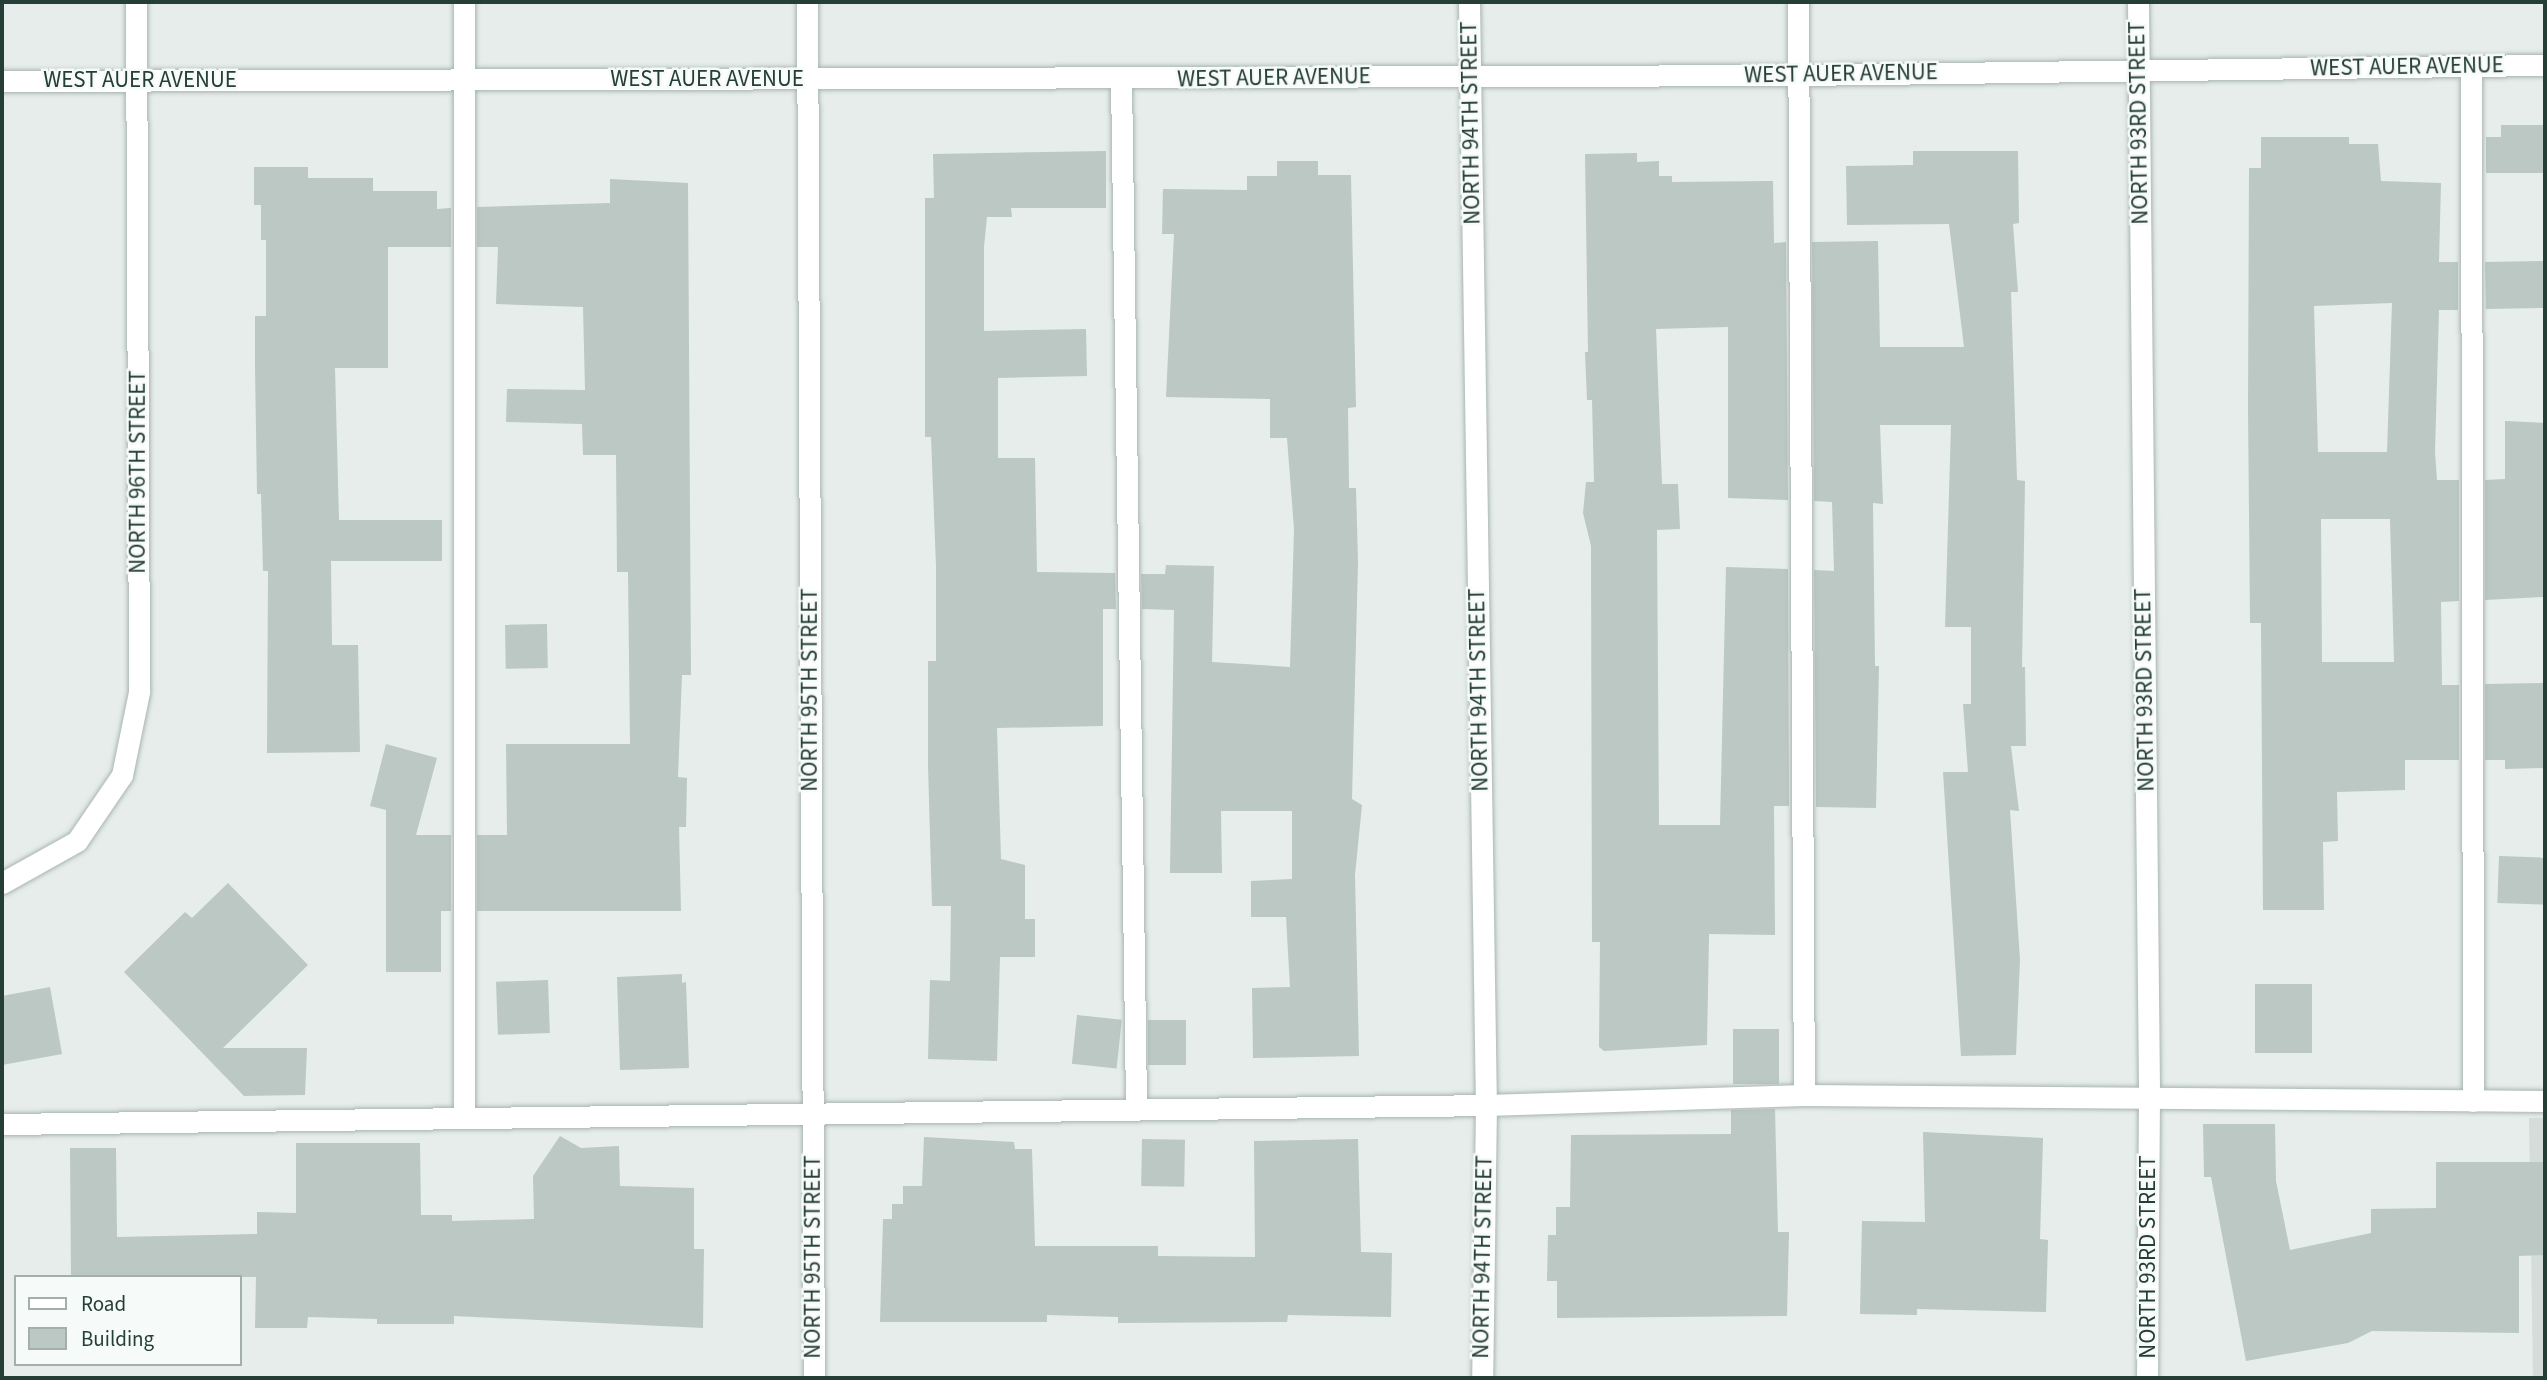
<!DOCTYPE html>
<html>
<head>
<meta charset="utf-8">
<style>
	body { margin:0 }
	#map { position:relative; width:2547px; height:1380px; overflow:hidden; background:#e6edea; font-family:"Source Sans 3",sans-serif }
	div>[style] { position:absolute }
	.built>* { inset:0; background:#d4ddd9 }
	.building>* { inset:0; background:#bbc8c3; transform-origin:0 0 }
	.roads { filter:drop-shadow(0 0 2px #a9b5b1) drop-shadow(0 0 2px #a9b5b1) }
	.service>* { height:21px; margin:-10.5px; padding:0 10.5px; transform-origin:10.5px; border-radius:10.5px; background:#fff }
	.minor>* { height:21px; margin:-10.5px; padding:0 10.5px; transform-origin:10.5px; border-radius:10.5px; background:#fff }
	span { translate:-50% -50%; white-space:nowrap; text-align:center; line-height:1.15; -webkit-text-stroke:5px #f6faf8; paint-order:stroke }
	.street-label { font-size:23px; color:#263e38 }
	.frame { position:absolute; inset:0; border:4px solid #263e38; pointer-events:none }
	.legend { position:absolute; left:14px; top:1275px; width:228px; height:91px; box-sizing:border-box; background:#f6faf8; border:2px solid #a3afab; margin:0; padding:9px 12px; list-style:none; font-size:21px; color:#263e38 }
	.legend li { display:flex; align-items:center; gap:14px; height:35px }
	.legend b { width:35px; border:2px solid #a3afab }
</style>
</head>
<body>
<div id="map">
	<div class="built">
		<i style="clip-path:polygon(2529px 1118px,2545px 1118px,2545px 1378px,2533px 1378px)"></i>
	</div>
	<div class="building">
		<i style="clip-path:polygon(2501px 125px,2545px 125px,2545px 173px,2486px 173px,2486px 137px,2501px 137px)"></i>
		<i style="clip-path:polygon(evenodd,2261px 137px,2349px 137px,2349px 144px,2378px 144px,2381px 181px,2441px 183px,2439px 262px,2458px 262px,2458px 310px,2439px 310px,2435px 452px,2437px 480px,2459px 480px,2459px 601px,2441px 602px,2442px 685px,2459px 685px,2459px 760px,2405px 760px,2405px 790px,2337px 792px,2338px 841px,2323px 842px,2324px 910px,2263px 910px,2261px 623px,2250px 623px,2248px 408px,2249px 168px,2261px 168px,2261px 137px,2392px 303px,2387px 452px,2318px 452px,2314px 306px,2392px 303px,2261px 137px,2321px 519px,2390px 519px,2394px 662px,2322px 662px,2321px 519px)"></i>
		<i style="clip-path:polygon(1106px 151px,1106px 208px,1011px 208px,1012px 217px,987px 217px,984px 247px,984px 331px,1086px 329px,1087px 376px,998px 378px,998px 458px,1035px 458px,1037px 572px,1115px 573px,1116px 609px,1103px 609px,1103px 726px,997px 728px,1001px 859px,1025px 865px,1025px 919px,1035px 919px,1035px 957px,1000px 957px,997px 1061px,928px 1059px,930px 980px,950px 981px,951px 906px,932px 906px,928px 765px,928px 661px,936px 661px,936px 566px,931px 437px,925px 437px,925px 198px,934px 198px,933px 154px)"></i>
		<i style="clip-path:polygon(1913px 151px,2018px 151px,2019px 223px,2013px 224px,2018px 292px,2011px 292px,2017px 480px,2025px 481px,2022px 667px,2025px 667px,2026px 746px,2011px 746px,2019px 811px,2010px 810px,2020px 960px,2016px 1055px,1961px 1056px,1943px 772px,1968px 772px,1963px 704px,1971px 704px,1971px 627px,1945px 627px,1951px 425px,1880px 425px,1883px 504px,1873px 503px,1875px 666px,1879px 666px,1876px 808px,1816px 807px,1814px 570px,1834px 571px,1832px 502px,1814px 501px,1812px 242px,1878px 241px,1880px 347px,1964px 347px,1949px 224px,1847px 225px,1846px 166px,1913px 165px)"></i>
		<i style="clip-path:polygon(1637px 153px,1637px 162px,1659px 161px,1659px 176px,1672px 176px,1672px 182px,1773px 181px,1774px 243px,1786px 242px,1788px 500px,1728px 498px,1728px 327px,1656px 329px,1662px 484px,1678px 484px,1680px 529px,1657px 530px,1659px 825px,1720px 825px,1726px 567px,1788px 569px,1789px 806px,1774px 806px,1775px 935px,1709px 934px,1707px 1045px,1604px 1051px,1599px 1047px,1600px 942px,1592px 942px,1591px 546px,1583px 513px,1586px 482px,1594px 482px,1592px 400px,1587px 400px,1585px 352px,1588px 352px,1585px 154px)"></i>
		<i style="clip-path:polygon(1277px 161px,1318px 161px,1318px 175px,1351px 175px,1356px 407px,1348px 408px,1349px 488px,1356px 488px,1358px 562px,1352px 799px,1362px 805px,1355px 875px,1359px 1056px,1253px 1058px,1252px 988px,1290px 987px,1286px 917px,1251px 917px,1251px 881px,1292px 879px,1292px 811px,1221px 811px,1222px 873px,1170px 873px,1174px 610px,1142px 609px,1141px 574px,1165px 574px,1166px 565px,1214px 566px,1212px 662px,1290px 667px,1294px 529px,1287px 438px,1270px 438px,1270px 399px,1166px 397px,1174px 234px,1162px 234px,1163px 189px,1247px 190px,1247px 176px,1277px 176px)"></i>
		<i style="clip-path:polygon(254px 167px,308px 167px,308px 178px,373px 178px,373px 191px,437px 191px,437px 209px,451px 208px,451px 247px,388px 247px,388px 368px,335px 368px,339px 520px,442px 520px,442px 561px,331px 561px,332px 645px,358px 645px,360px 752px,267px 753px,268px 571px,263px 571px,261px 494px,257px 494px,255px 367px,255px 316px,266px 316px,266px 240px,261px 240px,261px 205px,254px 205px)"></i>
		<i style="clip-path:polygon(610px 179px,688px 183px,691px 675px,682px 675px,678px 777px,687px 778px,686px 827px,679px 827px,681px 911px,477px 911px,477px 835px,507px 835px,506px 744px,630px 744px,628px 572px,617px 572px,616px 455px,583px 455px,582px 424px,506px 422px,507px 389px,585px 390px,583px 307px,496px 304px,498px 247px,477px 247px,477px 207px,610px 203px)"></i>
		<i style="left:2544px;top:261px;width:47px;height:59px;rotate:89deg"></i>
		<i style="clip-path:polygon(2505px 421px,2545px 423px,2543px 597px,2485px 600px,2485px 480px,2505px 479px)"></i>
		<i style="left:547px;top:624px;width:44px;height:42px;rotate:89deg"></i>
		<i style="clip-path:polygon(2545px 683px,2545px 768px,2505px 769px,2505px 760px,2485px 760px,2485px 684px)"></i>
		<i style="clip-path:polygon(386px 744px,437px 758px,416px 835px,451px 835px,451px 911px,441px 911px,441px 972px,386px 972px,386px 810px,370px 806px)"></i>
		<i style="left:2499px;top:856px;width:46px;height:47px;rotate:2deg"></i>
		<i style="clip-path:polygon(228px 883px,308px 965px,223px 1048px,307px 1048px,305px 1095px,244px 1096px,124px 972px,185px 912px,192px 918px)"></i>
		<i style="clip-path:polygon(682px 974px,682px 983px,686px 982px,689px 1068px,620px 1070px,617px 977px)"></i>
		<i style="left:548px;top:980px;width:53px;height:52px;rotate:88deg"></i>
		<i style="left:2255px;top:984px;width:57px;height:69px"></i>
		<i style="clip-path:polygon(50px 987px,62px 1054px,2px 1065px,2px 996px)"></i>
		<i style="left:1077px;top:1015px;width:45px;height:49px;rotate:6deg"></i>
		<i style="left:1148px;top:1020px;width:38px;height:45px"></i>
		<i style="left:1733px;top:1029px;width:46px;height:55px"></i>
		<i style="clip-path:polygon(1775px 1109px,1778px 1232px,1789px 1232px,1787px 1316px,1557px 1318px,1557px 1281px,1547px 1281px,1548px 1235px,1556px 1235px,1556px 1207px,1570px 1207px,1571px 1135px,1731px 1134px,1731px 1110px)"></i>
		<i style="clip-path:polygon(2203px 1124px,2275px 1124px,2276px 1181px,2290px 1250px,2371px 1233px,2371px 1209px,2436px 1208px,2436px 1162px,2545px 1162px,2545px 1255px,2519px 1256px,2519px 1333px,2372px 1331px,2348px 1343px,2246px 1361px,2211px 1177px,2204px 1177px)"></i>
		<i style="clip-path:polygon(1923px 1132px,2043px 1138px,2040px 1239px,2048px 1240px,2046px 1312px,1917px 1309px,1917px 1315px,1860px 1314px,1862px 1221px,1925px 1222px)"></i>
		<i style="clip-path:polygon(560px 1136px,581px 1148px,619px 1146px,620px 1186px,694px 1188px,694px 1249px,704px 1249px,703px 1328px,454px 1316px,454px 1324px,377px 1324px,377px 1319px,308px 1317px,307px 1328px,255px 1328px,256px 1277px,71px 1277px,70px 1148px,116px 1148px,117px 1237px,257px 1234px,257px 1212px,296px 1213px,296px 1143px,420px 1143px,421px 1215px,452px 1215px,452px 1221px,534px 1219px,533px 1176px)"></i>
		<i style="clip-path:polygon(924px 1137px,1014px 1142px,1015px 1149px,1032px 1149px,1035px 1246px,1158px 1246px,1158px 1256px,1255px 1257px,1254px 1141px,1358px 1139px,1361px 1252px,1392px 1253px,1391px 1317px,1288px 1315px,1287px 1322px,1118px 1323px,1118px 1317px,1047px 1315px,1047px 1322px,880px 1322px,883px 1219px,892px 1219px,892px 1204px,903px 1204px,903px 1186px,922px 1186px)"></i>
		<i style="left:1142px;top:1139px;width:43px;height:47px;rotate:1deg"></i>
	</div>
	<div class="roads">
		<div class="service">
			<i style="left:464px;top:2px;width:1113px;rotate:90deg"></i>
			<i style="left:1798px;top:2px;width:1093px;rotate:89.69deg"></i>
			<i style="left:2471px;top:66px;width:1035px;rotate:89.89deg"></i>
			<i style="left:1121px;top:79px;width:1028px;rotate:89.16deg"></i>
			<i style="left:2px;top:1124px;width:1484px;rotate:-0.73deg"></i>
			<i style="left:1486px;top:1105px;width:318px;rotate:-1.8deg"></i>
			<i style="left:1804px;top:1095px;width:741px;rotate:0.46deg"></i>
		</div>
		<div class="minor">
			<i style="left:807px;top:2px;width:1376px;rotate:89.71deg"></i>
			<i style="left:1469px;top:2px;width:1103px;rotate:89.12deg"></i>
			<i style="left:1486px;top:1105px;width:273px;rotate:90.8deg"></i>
			<i style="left:2138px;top:2px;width:1093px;rotate:89.42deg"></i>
			<i style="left:2149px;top:1095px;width:283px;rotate:90.4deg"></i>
			<i style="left:2px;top:81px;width:1797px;rotate:-0.19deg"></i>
			<i style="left:1799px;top:75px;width:746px;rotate:-0.77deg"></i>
			<i style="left:2px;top:883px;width:86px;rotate:-29.2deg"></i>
			<i style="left:77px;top:841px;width:80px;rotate:-55.7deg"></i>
			<i style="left:122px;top:775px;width:85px;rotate:-78.4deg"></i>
			<i style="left:139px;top:692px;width:690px;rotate:-90.25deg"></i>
		</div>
	</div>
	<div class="street-label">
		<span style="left:2407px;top:67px;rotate:-1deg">WEST AUER AVENUE</span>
		<span style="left:1841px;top:74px;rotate:-1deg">WEST AUER AVENUE</span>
		<span style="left:1274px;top:78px;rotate:-1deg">WEST AUER AVENUE</span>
		<span style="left:707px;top:79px">WEST AUER AVENUE</span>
		<span style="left:140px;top:80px">WEST AUER AVENUE</span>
		<span style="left:1471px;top:123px;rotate:-91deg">NORTH 94TH STREET</span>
		<span style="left:2139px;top:123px;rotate:-91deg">NORTH 93RD STREET</span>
		<span style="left:138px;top:472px;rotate:-90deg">NORTH 96TH STREET</span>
		<span style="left:810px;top:690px;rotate:-90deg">NORTH 95TH STREET</span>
		<span style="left:1479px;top:690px;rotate:-91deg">NORTH 94TH STREET</span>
		<span style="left:2145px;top:690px;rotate:-91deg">NORTH 93RD STREET</span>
		<span style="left:813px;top:1257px;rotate:-90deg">NORTH 95TH STREET</span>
		<span style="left:1483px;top:1257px;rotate:-89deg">NORTH 94TH STREET</span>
		<span style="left:2148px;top:1257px;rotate:-90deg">NORTH 93RD STREET</span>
	</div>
	<div class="frame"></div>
	<ul class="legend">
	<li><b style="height:9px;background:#fff"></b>Road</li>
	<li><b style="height:19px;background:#bbc8c3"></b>Building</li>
	</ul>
</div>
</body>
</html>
